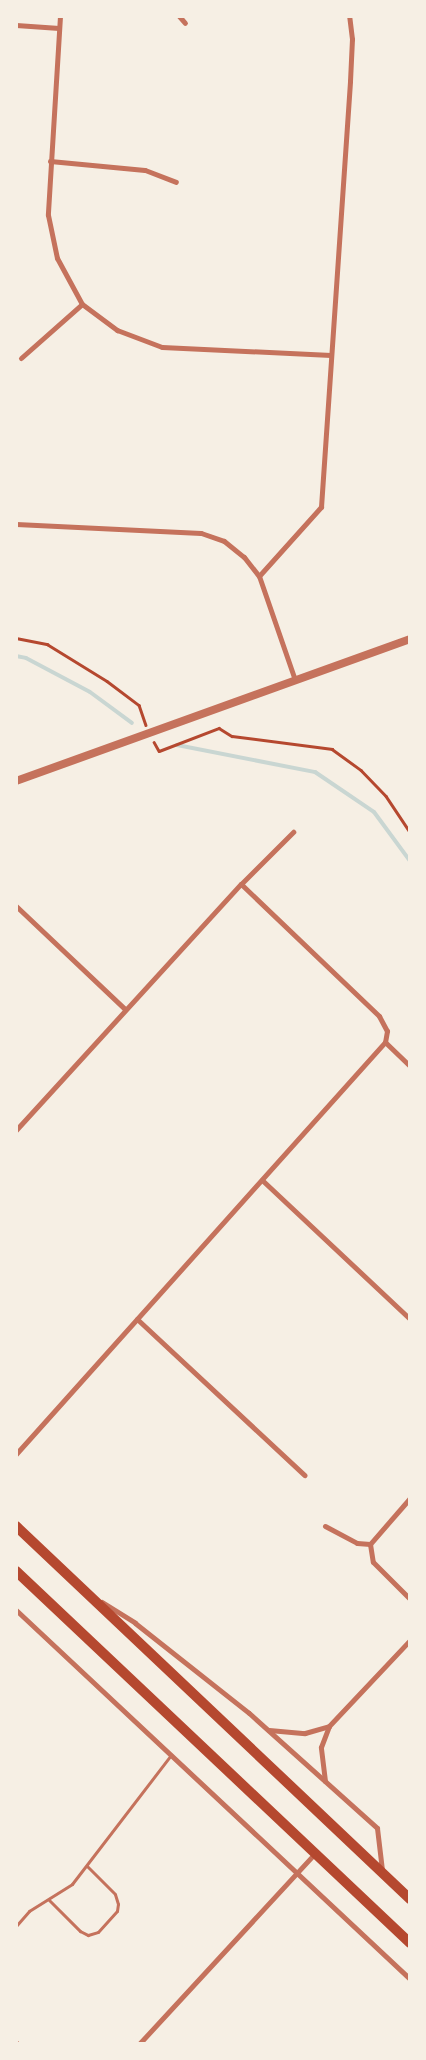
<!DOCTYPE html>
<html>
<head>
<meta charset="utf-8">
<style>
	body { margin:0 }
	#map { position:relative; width:426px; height:2060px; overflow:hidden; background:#f6efe4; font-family:Spectral,serif }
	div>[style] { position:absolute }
	.stream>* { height:4px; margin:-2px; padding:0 2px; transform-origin:2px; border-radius:2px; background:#c9d6d2 }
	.path>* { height:2.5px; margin:-1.25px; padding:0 1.25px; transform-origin:1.25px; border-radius:1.25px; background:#b5482f }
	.service>* { height:3px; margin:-1.5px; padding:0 1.5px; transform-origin:1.5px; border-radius:1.5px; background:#c5725c }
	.minor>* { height:5px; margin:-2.5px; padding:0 2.5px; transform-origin:2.5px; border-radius:2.5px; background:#c5725c }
	.tertiary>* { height:8px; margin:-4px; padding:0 4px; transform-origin:4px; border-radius:4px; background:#c5725c }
	.trunk>* { height:10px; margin:-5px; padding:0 5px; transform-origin:5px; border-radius:5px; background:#b5482f }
	span { translate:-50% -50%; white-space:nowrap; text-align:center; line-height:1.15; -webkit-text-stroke:4px #f6efe4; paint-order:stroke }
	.frame { position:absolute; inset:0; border:18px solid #f6efe4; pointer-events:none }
</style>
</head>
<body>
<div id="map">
	<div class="stream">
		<i style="left:16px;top:656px;width:10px;rotate:11deg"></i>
		<i style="left:26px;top:658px;width:72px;rotate:28deg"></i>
		<i style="left:90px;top:692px;width:52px;rotate:36.4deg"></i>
		<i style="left:177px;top:745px;width:141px;rotate:11.1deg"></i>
		<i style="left:315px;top:772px;width:71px;rotate:34.1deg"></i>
		<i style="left:374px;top:812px;width:61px;rotate:53.7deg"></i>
	</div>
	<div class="path">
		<i style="left:16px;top:638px;width:32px;rotate:11deg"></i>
		<i style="left:47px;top:644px;width:70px;rotate:31.7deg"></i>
		<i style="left:107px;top:681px;width:40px;rotate:37deg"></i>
		<i style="left:139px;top:705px;width:21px;rotate:71deg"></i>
		<i style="left:154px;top:742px;width:10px;rotate:61deg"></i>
		<i style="left:159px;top:751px;width:64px;rotate:-21deg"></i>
		<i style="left:219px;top:728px;width:15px;rotate:32deg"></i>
		<i style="left:232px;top:736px;width:101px;rotate:7.4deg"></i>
		<i style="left:332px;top:749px;width:36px;rotate:36deg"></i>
		<i style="left:361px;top:770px;width:36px;rotate:46deg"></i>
		<i style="left:386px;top:796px;width:43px;rotate:56.3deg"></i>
	</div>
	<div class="service">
		<i style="left:49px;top:1900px;width:44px;rotate:45deg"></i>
		<i style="left:80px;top:1931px;width:9px;rotate:27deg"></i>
		<i style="left:88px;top:1935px;width:10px;rotate:-17deg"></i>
		<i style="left:98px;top:1932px;width:28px;rotate:-48deg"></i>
		<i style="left:117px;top:1911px;width:7px;rotate:-82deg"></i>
		<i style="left:118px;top:1904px;width:10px;rotate:-107deg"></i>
		<i style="left:115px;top:1894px;width:40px;rotate:-135deg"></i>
		<i style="left:16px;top:1926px;width:20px;rotate:-49deg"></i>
		<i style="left:29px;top:1911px;width:51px;rotate:-32.1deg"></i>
		<i style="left:72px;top:1884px;width:163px;rotate:-52.5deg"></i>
		<i style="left:16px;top:2041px;width:4px;rotate:45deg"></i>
	</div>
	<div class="minor">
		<i style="left:60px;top:16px;width:199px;rotate:93.5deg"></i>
		<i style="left:48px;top:215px;width:44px;rotate:78.2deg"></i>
		<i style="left:57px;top:258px;width:52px;rotate:61.5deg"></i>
		<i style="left:82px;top:304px;width:44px;rotate:36.6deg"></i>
		<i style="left:117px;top:330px;width:48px;rotate:20.7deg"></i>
		<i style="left:162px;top:347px;width:169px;rotate:2.7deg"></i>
		<i style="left:179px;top:16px;width:9px;rotate:49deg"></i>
		<i style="left:16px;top:25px;width:43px;rotate:4deg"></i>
		<i style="left:50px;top:161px;width:95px;rotate:5.4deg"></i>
		<i style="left:145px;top:170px;width:33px;rotate:21deg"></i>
		<i style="left:21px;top:358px;width:81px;rotate:-41.5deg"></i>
		<i style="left:16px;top:524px;width:185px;rotate:2.8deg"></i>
		<i style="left:201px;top:533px;width:24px;rotate:19deg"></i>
		<i style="left:224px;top:541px;width:26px;rotate:39deg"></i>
		<i style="left:244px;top:557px;width:24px;rotate:52deg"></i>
		<i style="left:259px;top:576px;width:110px;rotate:70.9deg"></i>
		<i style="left:259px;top:576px;width:93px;rotate:-48.1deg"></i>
		<i style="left:321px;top:507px;width:427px;rotate:-86.1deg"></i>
		<i style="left:350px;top:81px;width:42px;rotate:-87.3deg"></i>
		<i style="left:352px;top:39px;width:23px;rotate:-97deg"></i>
		<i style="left:241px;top:884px;width:191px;rotate:43.7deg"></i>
		<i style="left:379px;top:1016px;width:17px;rotate:62deg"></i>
		<i style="left:387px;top:1031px;width:11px;rotate:100deg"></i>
		<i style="left:385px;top:1042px;width:35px;rotate:44deg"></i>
		<i style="left:16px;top:906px;width:150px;rotate:43.4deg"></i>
		<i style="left:16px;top:1130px;width:333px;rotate:-47.6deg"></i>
		<i style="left:241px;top:884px;width:74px;rotate:-45deg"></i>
		<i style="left:262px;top:1180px;width:203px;rotate:43.2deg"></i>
		<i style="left:137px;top:1319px;width:229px;rotate:43deg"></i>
		<i style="left:16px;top:1454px;width:553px;rotate:-48.15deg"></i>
		<i style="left:410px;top:1498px;width:61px;rotate:131deg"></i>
		<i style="left:370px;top:1544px;width:18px;rotate:81deg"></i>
		<i style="left:373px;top:1562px;width:52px;rotate:45deg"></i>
		<i style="left:325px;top:1526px;width:36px;rotate:28deg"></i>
		<i style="left:357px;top:1543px;width:13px;rotate:4deg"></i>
		<i style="left:102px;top:1602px;width:39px;rotate:32deg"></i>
		<i style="left:135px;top:1623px;width:145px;rotate:38.3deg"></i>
		<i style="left:249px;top:1713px;width:172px;rotate:41.9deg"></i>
		<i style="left:377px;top:1828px;width:42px;rotate:83.2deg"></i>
		<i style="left:16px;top:1610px;width:540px;rotate:43.12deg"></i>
		<i style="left:269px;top:1730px;width:36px;rotate:5deg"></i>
		<i style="left:305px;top:1733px;width:25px;rotate:-16deg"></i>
		<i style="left:325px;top:1781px;width:34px;rotate:-97deg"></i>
		<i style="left:321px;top:1747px;width:22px;rotate:-69deg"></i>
		<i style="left:329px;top:1726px;width:118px;rotate:-46.7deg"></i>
		<i style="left:139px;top:2044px;width:260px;rotate:-47.3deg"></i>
	</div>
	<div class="tertiary">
		<i style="left:16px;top:781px;width:419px;rotate:-19.8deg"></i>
	</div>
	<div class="trunk">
		<i style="left:16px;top:1526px;width:543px;rotate:43.43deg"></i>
		<i style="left:16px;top:1571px;width:542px;rotate:43.35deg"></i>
	</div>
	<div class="frame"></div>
</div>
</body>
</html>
